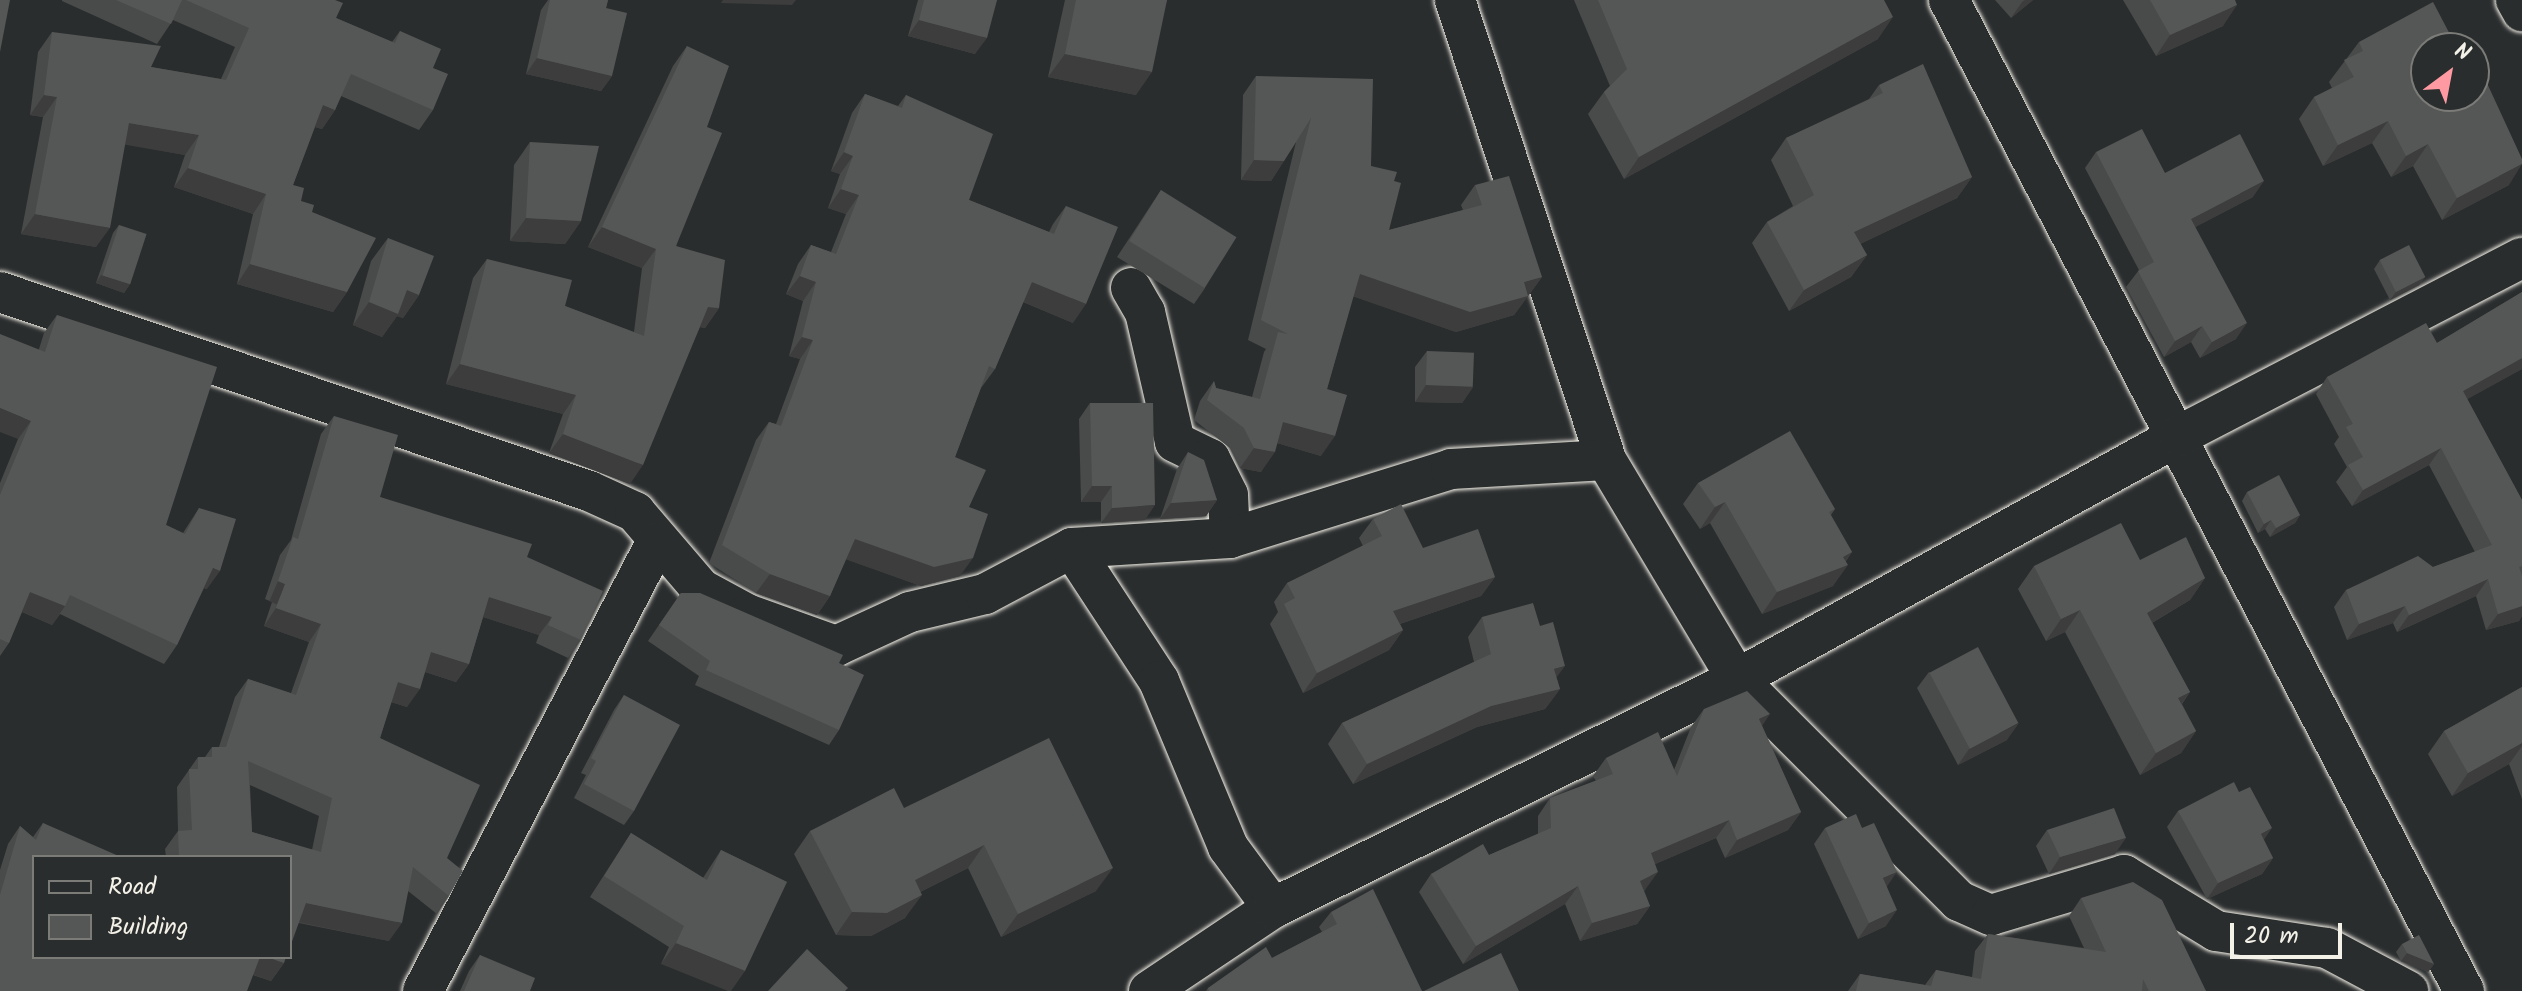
<!DOCTYPE html>
<html>
<head>
<meta charset="utf-8">
<style>
	body { margin:0 }
	#map { position:relative; width:2522px; height:991px; overflow:hidden; background:#2a2d2e; font-family:Kalam,sans-serif }
	div>[style] { position:absolute }
	.roads { filter:drop-shadow(0 0 2px #f4f1e8) drop-shadow(0 0 2px #f4f1e8) }
	.minor>* { height:40px; margin:-20px; padding:0 20px; transform-origin:20px; border-radius:20px; background:#2a2d2e }
	.wall>* { inset:0; background:#494b4a }
	.shaded-wall>* { inset:0; background:#3c3d3c; transform-origin:0 0 }
	.building>* { inset:0; background:#555756; transform-origin:0 0 }
	span { translate:-50% -50%; white-space:nowrap; text-align:center; line-height:1.15; -webkit-text-stroke:6px #2a2d2e; paint-order:stroke }
	.legend { position:absolute; left:32px; top:855px; width:260px; height:104px; box-sizing:border-box; background:#2a2d2e; border:2px solid #7b7b78; margin:0; padding:10px 14px; list-style:none; font-size:24px; color:#f4f1e8 }
	.legend li { display:flex; align-items:center; gap:16px; height:40px }
	.legend b { width:40px; border:2px solid #7b7b78 }
	.north { position:absolute; left:2410px; top:32px; width:80px; height:80px; box-sizing:border-box; background:#2a2d2e; border:2px solid #7b7b78; border-radius:50%; rotate:32deg; font-size:22px; font-weight:700; line-height:32px; text-align:center; color:#f4f1e8 }
	.north::after { content:''; display:block; margin:auto; width:28px; height:36px; background:#ff9aa2; clip-path:polygon(50% 0,100% 100%,50% 72%,0 100%) }
	.scale { position:absolute; left:2230px; top:923px; width:112px; height:36px; box-sizing:border-box; border:4px solid #f4f1e8; border-top:0; padding-left:10px; font-size:24px; line-height:28px; white-space:nowrap; color:#f4f1e8; -webkit-text-stroke:6px #2a2d2e; paint-order:stroke }
</style>
</head>
<body>
<div id="map">
	<div class="roads">
		<div class="minor">
			<i style="left:1455px;top:0;width:484px;rotate:71.8deg"></i>
			<i style="left:1949px;top:0;width:1117px;rotate:62.54deg"></i>
			<i style="left:2516px;top:0;width:13px;rotate:61deg"></i>
			<i style="left:1131px;top:288px;width:28px;rotate:60deg"></i>
			<i style="left:1145px;top:312px;width:133px;rotate:77deg"></i>
			<i style="left:1175px;top:442px;width:39px;rotate:26deg"></i>
			<i style="left:1210px;top:459px;width:40px;rotate:63.4deg"></i>
			<i style="left:1228px;top:495px;width:43px;rotate:87.3deg"></i>
			<i style="left:0;top:292px;width:622px;rotate:18.67deg"></i>
			<i style="left:589px;top:491px;width:51px;rotate:24.5deg"></i>
			<i style="left:635px;top:512px;width:101px;rotate:49.4deg"></i>
			<i style="left:701px;top:589px;width:52px;rotate:28.5deg"></i>
			<i style="left:747px;top:614px;width:95px;rotate:19.8deg"></i>
			<i style="left:836px;top:646px;width:81px;rotate:-24.7deg"></i>
			<i style="left:910px;top:612px;width:77px;rotate:-13.5deg"></i>
			<i style="left:985px;top:594px;width:98px;rotate:-27.9deg"></i>
			<i style="left:1072px;top:548px;width:158px;rotate:-3.6deg"></i>
			<i style="left:1230px;top:538px;width:232px;rotate:-17.3deg"></i>
			<i style="left:1451px;top:469px;width:155px;rotate:-3.3deg"></i>
			<i style="left:1606px;top:460px;width:255px;rotate:59.1deg"></i>
			<i style="left:1737px;top:679px;width:314px;rotate:45deg"></i>
			<i style="left:1959px;top:901px;width:35px;rotate:24deg"></i>
			<i style="left:1991px;top:915px;width:139px;rotate:-16.7deg"></i>
			<i style="left:2124px;top:875px;width:108px;rotate:31.3deg"></i>
			<i style="left:2216px;top:931px;width:112px;rotate:8.7deg"></i>
			<i style="left:2327px;top:948px;width:92px;rotate:28deg"></i>
			<i style="left:1072px;top:548px;width:159px;rotate:56.8deg"></i>
			<i style="left:1159px;top:681px;width:180px;rotate:67.4deg"></i>
			<i style="left:1228px;top:847px;width:76px;rotate:53.6deg"></i>
			<i style="left:423px;top:991px;width:505px;rotate:-62.52deg"></i>
			<i style="left:1149px;top:991px;width:149px;rotate:-33.8deg"></i>
			<i style="left:1273px;top:908px;width:517px;rotate:-26.27deg"></i>
			<i style="left:1737px;top:679px;width:506px;rotate:-28.85deg"></i>
			<i style="left:2180px;top:435px;width:385px;rotate:-27.4deg"></i>
		</div>
	</div>
	<div class="wall">
		<i style="clip-path:polygon(62px 0,335px 0,336px 18px,392px 42px,400px 31px,433px 68px,433px 110px,419px 130px,341px 96px,335px 110px,322px 129px,315px 127px,293px 185px,301px 201px,312px 212px,347px 292px,333px 312px,237px 284px,253px 214px,174px 187px,185px 155px,125px 144px,96px 247px,21px 234px,43px 117px,30px 115px,38px 52px,52px 32px,151px 67px,221px 79px,235px 47px,173px 20px,157px 44px,62px 1px)"></i>
		<i style="clip-path:polygon(548px 0,608px 0,606px 8px,612px 76px,601px 91px,526px 74px,541px 10px)"></i>
		<i style="clip-path:polygon(918px 0,997px 0,975px 54px,908px 36px)"></i>
		<i style="clip-path:polygon(1065px 0,1167px 0,1136px 95px,1048px 77px)"></i>
		<i style="clip-path:polygon(1574px 0,1884px 0,1878px 39px,1624px 179px,1588px 114px,1604px 92px,1610px 86px)"></i>
		<i style="clip-path:polygon(1995px 0,2033px 0,2011px 18px)"></i>
		<i style="clip-path:polygon(2123px 0,2235px 0,2223px 26px,2156px 56px)"></i>
		<i style="clip-path:polygon(2359px 42px,2509px 185px,2442px 220px,2413px 166px,2391px 177px,2372px 143px,2323px 166px,2299px 119px,2314px 97px,2332px 88px,2329px 82px)"></i>
		<i style="clip-path:polygon(687px 46px,707px 127px,676px 246px,719px 308px,705px 328px,700px 327px,630px 484px,549px 453px,563px 414px,446px 384px,473px 278px,487px 259px,565px 306px,634px 332px,642px 268px,588px 247px,673px 66px)"></i>
		<i style="clip-path:polygon(1256px 76px,1371px 166px,1394px 181px,1389px 230px,1463px 210px,1461px 205px,1475px 185px,1542px 277px,1514px 315px,1456px 332px,1353px 296px,1327px 389px,1321px 456px,1277px 443px,1261px 472px,1240px 468px,1230px 448px,1194px 420px,1200px 401px,1214px 381px,1216px 388px,1252px 397px,1264px 352px,1266px 349px,1248px 340px,1296px 142px,1271px 181px,1241px 180px,1243px 95px)"></i>
		<i style="clip-path:polygon(1879px 85px,1972px 177px,1957px 198px,1860px 244px,1867px 255px,1851px 277px,1789px 311px,1752px 243px,1767px 222px,1793px 206px,1771px 160px,1786px 138px,1869px 99px)"></i>
		<i style="clip-path:polygon(865px 94px,898px 106px,906px 95px,969px 200px,1049px 232px,1053px 224px,1066px 206px,1073px 323px,1023px 302px,995px 369px,981px 388px,955px 457px,969px 507px,960px 576px,921px 586px,846px 559px,830px 596px,817px 615px,756px 593px,709px 563px,756px 440px,769px 422px,776px 424px,800px 359px,789px 356px,803px 301px,786px 294px,798px 264px,811px 245px,831px 252px,846px 214px,828px 208px,840px 174px,831px 171px,852px 113px)"></i>
		<i style="clip-path:polygon(530px 142px,581px 221px,565px 244px,510px 241px,514px 165px)"></i>
		<i style="clip-path:polygon(2096px 152px,2165px 173px,2253px 197px,2195px 227px,2236px 339px,2200px 358px,2191px 342px,2164px 357px,2126px 287px,2139px 270px,2085px 168px)"></i>
		<i style="clip-path:polygon(1161px 190px,1205px 288px,1194px 304px,1117px 257px)"></i>
		<i style="clip-path:polygon(119px 225px,130px 284px,124px 293px,96px 283px,113px 233px)"></i>
		<i style="clip-path:polygon(388px 238px,419px 295px,403px 318px,397px 316px,382px 337px,353px 325px,371px 261px)"></i>
		<i style="clip-path:polygon(2380px 260px,2425px 277px,2419px 285px,2390px 300px,2374px 269px)"></i>
		<i style="clip-path:polygon(2522px 292px,2522px 369px,2467px 399px,2522px 500px,2522px 616px,2519px 621px,2486px 630px,2476px 596px,2397px 632px,2393px 623px,2347px 640px,2334px 607px,2346px 590px,2433px 567px,2475px 552px,2429px 465px,2352px 506px,2336px 482px,2347px 467px,2334px 444px,2339px 437px,2316px 394px,2327px 377px,2437px 343px)"></i>
		<i style="clip-path:polygon(57px 315px,166px 525px,183px 533px,199px 508px,207px 589px,204px 588px,177px 645px,164px 664px,60px 614px,52px 625px,22px 612px,9px 643px,0 656px,0 483px,18px 439px,39px 349px,44px 333px)"></i>
		<i style="clip-path:polygon(1427px 351px,1473px 387px,1462px 403px,1415px 402px,1415px 367px)"></i>
		<i style="clip-path:polygon(1090px 403px,1145px 520px,1101px 523px,1101px 502px,1081px 502px,1079px 419px)"></i>
		<i style="clip-path:polygon(evenodd,334px 416px,380px 497px,527px 557px,581px 640px,568px 658px,536px 643px,539px 635px,483px 617px,469px 664px,456px 682px,425px 672px,407px 707px,391px 702px,380px 738px,447px 858px,449px 896px,437px 914px,408px 891px,389px 941px,299px 923px,290px 857px,166px 857px,165px 849px,178px 831px,177px 787px,198px 757px,205px 757px,212px 747px,219px 747px,235px 697px,248px 679px,291px 693px,309px 642px,264px 626px,272px 602px,265px 599px,280px 555px,291px 540px,321px 434px,334px 416px,250px 785px,319px 816px,312px 850px,252px 832px,250px 785px)"></i>
		<i style="clip-path:polygon(1188px 452px,1217px 500px,1206px 516px,1160px 519px,1177px 469px)"></i>
		<i style="clip-path:polygon(1698px 483px,1835px 509px,1831px 515px,1852px 552px,1846px 561px,1833px 586px,1762px 614px,1710px 523px,1700px 529px,1683px 504px)"></i>
		<i style="clip-path:polygon(2247px 492px,2300px 515px,2295px 523px,2270px 537px,2265px 529px,2258px 533px,2242px 501px)"></i>
		<i style="clip-path:polygon(1373px 519px,1423px 548px,1495px 577px,1481px 596px,1400px 624px,1403px 630px,1389px 650px,1303px 693px,1270px 624px,1278px 612px,1274px 602px,1287px 583px,1363px 546px,1359px 538px)"></i>
		<i style="clip-path:polygon(2140px 560px,2205px 578px,2190px 600px,2152px 623px,2190px 692px,2182px 704px,2196px 731px,2181px 753px,2140px 775px,2065px 632px,2046px 641px,2018px 589px,2034px 566px)"></i>
		<i style="clip-path:polygon(681px 593px,839px 663px,839px 730px,829px 745px,695px 685px,699px 676px,648px 641px)"></i>
		<i style="clip-path:polygon(1482px 617px,1540px 626px,1560px 689px,1545px 709px,1477px 727px,1353px 784px,1328px 744px,1342px 723px,1474px 662px,1468px 637px)"></i>
		<i style="clip-path:polygon(1929px 672px,2007px 740px,1958px 765px,1917px 688px)"></i>
		<i style="clip-path:polygon(2522px 687px,2522px 799px,2509px 764px,2452px 796px,2428px 754px,2444px 731px)"></i>
		<i style="clip-path:polygon(624px 695px,634px 811px,624px 825px,574px 798px,586px 775px,581px 773px,614px 710px)"></i>
		<i style="clip-path:polygon(1704px 709px,1762px 726px,1801px 812px,1788px 830px,1725px 858px,1716px 838px,1655px 864px,1645px 890px,1644px 891px,1650px 906px,1637px 924px,1580px 941px,1565px 904px,1463px 964px,1419px 892px,1431px 874px,1489px 855px,1538px 834px,1538px 816px,1550px 798px,1596px 781px,1593px 776px,1606px 758px,1674px 770px,1691px 727px)"></i>
		<i style="clip-path:polygon(2239px 792px,2273px 858px,2262px 874px,2207px 899px,2167px 827px,2178px 811px)"></i>
		<i style="clip-path:polygon(904px 808px,1096px 891px,1001px 937px,968px 868px,920px 892px,905px 918px,871px 936px,836px 935px,794px 854px,810px 831px)"></i>
		<i style="clip-path:polygon(43px 823px,284px 963px,271px 981px,253px 975px,0 991px,0 870px,8px 844px,20px 826px,33px 837px)"></i>
		<i style="clip-path:polygon(1825px 828px,1887px 887px,1886px 926px,1858px 939px,1814px 844px)"></i>
		<i style="clip-path:polygon(2047px 830px,2115px 854px,2049px 874px,2036px 846px)"></i>
		<i style="clip-path:polygon(631px 833px,703px 878px,721px 850px,787px 882px,661px 964px,669px 947px,590px 897px)"></i>
		<i style="clip-path:polygon(2081px 898px,2206px 991px,1848px 991px,1860px 974px,1925px 985px,1936px 970px,1972px 977px,1975px 951px,1988px 934px,2084px 948px,2069px 916px)"></i>
		<i style="clip-path:polygon(1331px 912px,1422px 991px,1206px 991px,1208px 988px,1272px 958px,1322px 932px,1319px 927px)"></i>
		<i style="clip-path:polygon(2402px 944px,2434px 964px,2428px 972px,2401px 961px,2396px 952px)"></i>
		<i style="clip-path:polygon(480px 955px,530px 991px,460px 991px,469px 971px)"></i>
	</div>
	<div class="shaded-wall">
		<i style="clip-path:polygon(723px 0,796px 0,792px 5px,721px 3px)"></i>
		<i style="clip-path:polygon(2025px 0,2033px 0,2011px 18px,2022px 2px)"></i>
		<i style="clip-path:polygon(2237px 5px,2223px 26px,2156px 56px,2170px 35px)"></i>
		<i style="clip-path:polygon(1893px 17px,1878px 39px,1624px 179px,1639px 157px)"></i>
		<i style="clip-path:polygon(919px 20px,987px 38px,975px 54px,908px 36px)"></i>
		<i style="clip-path:polygon(1065px 54px,1152px 72px,1136px 95px,1048px 77px)"></i>
		<i style="clip-path:polygon(537px 58px,612px 76px,601px 91px,526px 74px)"></i>
		<i style="clip-path:polygon(44px 95px,57px 97px,43px 117px,30px 115px)"></i>
		<i style="clip-path:polygon(323px 105px,335px 110px,322px 129px,309px 125px)"></i>
		<i style="clip-path:polygon(2388px 121px,2372px 143px,2323px 166px,2338px 145px)"></i>
		<i style="clip-path:polygon(129px 123px,199px 135px,185px 155px,115px 143px)"></i>
		<i style="clip-path:polygon(2428px 144px,2413px 166px,2391px 177px,2406px 156px)"></i>
		<i style="clip-path:polygon(844px 152px,853px 156px,840px 174px,831px 171px)"></i>
		<i style="clip-path:polygon(1254px 160px,1284px 161px,1271px 181px,1241px 180px)"></i>
		<i style="clip-path:polygon(2522px 164px,2509px 185px,2442px 220px,2457px 198px)"></i>
		<i style="clip-path:polygon(188px 168px,266px 194px,253px 214px,174px 187px)"></i>
		<i style="clip-path:polygon(1972px 177px,1957px 198px,1839px 254px,1854px 232px)"></i>
		<i style="clip-path:polygon(2264px 181px,2253px 197px,2180px 235px,2191px 219px)"></i>
		<i style="clip-path:polygon(841px 189px,859px 195px,846px 214px,828px 208px)"></i>
		<i style="clip-path:polygon(35px 214px,110px 228px,96px 247px,21px 234px)"></i>
		<i style="clip-path:polygon(526px 218px,581px 221px,565px 244px,510px 241px)"></i>
		<i style="clip-path:polygon(602px 227px,656px 249px,642px 268px,588px 247px)"></i>
		<i style="clip-path:polygon(1867px 255px,1851px 277px,1789px 311px,1804px 290px)"></i>
		<i style="clip-path:polygon(250px 264px,347px 292px,333px 312px,237px 284px)"></i>
		<i style="clip-path:polygon(1360px 274px,1524px 282px,1542px 277px,1514px 315px,1456px 332px,1346px 294px)"></i>
		<i style="clip-path:polygon(101px 275px,130px 284px,124px 293px,96px 283px)"></i>
		<i style="clip-path:polygon(800px 276px,816px 282px,803px 301px,786px 294px)"></i>
		<i style="clip-path:polygon(2425px 277px,2419px 285px,2390px 300px,2396px 292px)"></i>
		<i style="clip-path:polygon(1032px 282px,1086px 304px,1073px 323px,1019px 300px)"></i>
		<i style="clip-path:polygon(407px 290px,419px 295px,403px 318px,397px 316px,382px 337px,353px 325px,369px 302px)"></i>
		<i style="clip-path:polygon(708px 307px,719px 308px,705px 328px,694px 326px)"></i>
		<i style="clip-path:polygon(2247px 323px,2236px 339px,2200px 358px,2212px 342px)"></i>
		<i style="clip-path:polygon(2202px 326px,2191px 342px,2164px 357px,2175px 341px)"></i>
		<i style="clip-path:polygon(802px 337px,813px 340px,800px 359px,789px 356px)"></i>
		<i style="clip-path:polygon(2522px 358px,2522px 369px,2451px 408px,2463px 391px)"></i>
		<i style="clip-path:polygon(460px 364px,576px 395px,563px 414px,446px 384px)"></i>
		<i style="clip-path:polygon(1426px 385px,1473px 387px,1462px 403px,1415px 402px)"></i>
		<i style="clip-path:polygon(0 408px,31px 421px,18px 439px,0 432px)"></i>
		<i style="clip-path:polygon(1283px 422px,1335px 436px,1321px 456px,1270px 441px)"></i>
		<i style="clip-path:polygon(563px 434px,643px 465px,630px 484px,549px 453px)"></i>
		<i style="clip-path:polygon(1254px 448px,1275px 452px,1261px 472px,1240px 468px)"></i>
		<i style="clip-path:polygon(2441px 448px,2429px 465px,2352px 506px,2363px 490px)"></i>
		<i style="clip-path:polygon(1092px 486px,1112px 486px,1101px 502px,1081px 502px)"></i>
		<i style="clip-path:polygon(1217px 500px,1206px 516px,1160px 519px,1171px 503px)"></i>
		<i style="clip-path:polygon(1725px 502px,1710px 523px,1700px 529px,1715px 507px)"></i>
		<i style="clip-path:polygon(1155px 505px,1145px 520px,1101px 523px,1112px 508px)"></i>
		<i style="clip-path:polygon(2300px 515px,2295px 523px,2270px 537px,2276px 528px)"></i>
		<i style="clip-path:polygon(2271px 520px,2265px 529px,2258px 533px,2264px 524px)"></i>
		<i style="clip-path:polygon(855px 539px,973px 558px,960px 576px,921px 586px,842px 558px)"></i>
		<i style="clip-path:polygon(1852px 552px,1841px 567px,1848px 565px,1833px 586px,1762px 614px,1777px 592px)"></i>
		<i style="clip-path:polygon(213px 568px,220px 571px,207px 589px,200px 587px)"></i>
		<i style="clip-path:polygon(770px 574px,830px 596px,817px 615px,756px 593px)"></i>
		<i style="clip-path:polygon(1495px 577px,1481px 596px,1379px 631px,1393px 611px)"></i>
		<i style="clip-path:polygon(2205px 578px,2190px 600px,2131px 635px,2147px 613px)"></i>
		<i style="clip-path:polygon(2488px 579px,2476px 596px,2397px 632px,2409px 615px)"></i>
		<i style="left:278px;top:581px;width:8px;height:22px;rotate:23deg"></i>
		<i style="clip-path:polygon(30px 592px,65px 606px,52px 625px,18px 610px)"></i>
		<i style="clip-path:polygon(489px 597px,552px 617px,539px 635px,477px 615px)"></i>
		<i style="clip-path:polygon(2405px 606px,2393px 623px,2347px 640px,2359px 624px)"></i>
		<i style="clip-path:polygon(2522px 606px,2522px 616px,2519px 621px,2486px 630px,2498px 614px)"></i>
		<i style="clip-path:polygon(276px 608px,321px 624px,309px 642px,264px 626px)"></i>
		<i style="clip-path:polygon(2080px 610px,2065px 632px,2046px 641px,2061px 619px)"></i>
		<i style="clip-path:polygon(1403px 630px,1389px 650px,1303px 693px,1317px 673px)"></i>
		<i style="clip-path:polygon(431px 652px,469px 664px,456px 682px,419px 670px)"></i>
		<i style="clip-path:polygon(1565px 666px,1550px 686px,1554px 669px)"></i>
		<i style="clip-path:polygon(398px 682px,420px 689px,407px 707px,385px 700px)"></i>
		<i style="clip-path:polygon(1560px 689px,1545px 709px,1477px 727px,1353px 784px,1367px 764px,1491px 706px)"></i>
		<i style="clip-path:polygon(2190px 692px,2174px 714px,2178px 698px)"></i>
		<i style="clip-path:polygon(1770px 714px,1758px 732px,1759px 719px)"></i>
		<i style="clip-path:polygon(2019px 723px,2007px 740px,1958px 765px,1969px 749px)"></i>
		<i style="clip-path:polygon(2196px 731px,2181px 753px,2140px 775px,2156px 753px)"></i>
		<i style="clip-path:polygon(2522px 743px,2522px 746px,2509px 764px,2452px 796px,2468px 773px)"></i>
		<i style="clip-path:polygon(1801px 812px,1788px 830px,1725px 858px,1737px 840px)"></i>
		<i style="clip-path:polygon(1729px 820px,1716px 838px,1639px 871px,1651px 853px)"></i>
		<i style="clip-path:polygon(2272px 828px,2261px 844px,2261px 834px)"></i>
		<i style="clip-path:polygon(2126px 838px,2115px 854px,2049px 874px,2060px 857px)"></i>
		<i style="clip-path:polygon(984px 845px,968px 868px,898px 903px,915px 880px)"></i>
		<i style="clip-path:polygon(2273px 858px,2262px 874px,2207px 899px,2218px 883px)"></i>
		<i style="clip-path:polygon(1113px 868px,1096px 891px,1001px 937px,1018px 914px)"></i>
		<i style="clip-path:polygon(1658px 872px,1645px 890px,1628px 899px,1640px 881px)"></i>
		<i style="clip-path:polygon(1897px 872px,1886px 888px,1883px 878px)"></i>
		<i style="clip-path:polygon(1578px 886px,1565px 904px,1463px 964px,1476px 946px)"></i>
		<i style="clip-path:polygon(922px 895px,905px 918px,871px 936px,836px 935px,852px 912px)"></i>
		<i style="clip-path:polygon(306px 903px,402px 923px,389px 941px,293px 921px)"></i>
		<i style="clip-path:polygon(1650px 906px,1637px 924px,1580px 941px,1592px 923px)"></i>
		<i style="clip-path:polygon(1897px 910px,1886px 926px,1858px 939px,1869px 923px)"></i>
		<i style="clip-path:polygon(676px 943px,745px 971px,731px 991px,728px 991px,661px 964px)"></i>
		<i style="clip-path:polygon(2407px 953px,2434px 964px,2428px 972px,2401px 961px)"></i>
		<i style="clip-path:polygon(260px 957px,267px 957px,284px 963px,271px 981px,249px 973px)"></i>
	</div>
	<div class="building">
		<i style="clip-path:polygon(0 0,10px 0,0 52px)"></i>
		<i style="clip-path:polygon(116px 0,182px 0,171px 24px)"></i>
		<i style="clip-path:polygon(186px 0,335px 0,343px 3px,336px 18px,395px 43px,400px 31px,441px 49px,433px 68px,448px 74px,433px 110px,351px 74px,335px 110px,323px 105px,293px 185px,304px 188px,301px 201px,314px 205px,312px 212px,376px 238px,347px 292px,250px 264px,266px 194px,188px 168px,199px 135px,129px 123px,110px 228px,35px 214px,57px 97px,44px 95px,52px 32px,161px 46px,151px 67px,226px 80px,249px 28px)"></i>
		<i style="clip-path:polygon(550px 0,608px 0,606px 8px,627px 13px,612px 76px,537px 58px)"></i>
		<i style="clip-path:polygon(924px 0,997px 0,987px 38px,919px 20px)"></i>
		<i style="clip-path:polygon(1076px 0,1167px 0,1152px 72px,1065px 54px)"></i>
		<i style="clip-path:polygon(1598px 0,1884px 0,1893px 17px,1639px 157px,1604px 92px,1627px 69px)"></i>
		<i style="clip-path:polygon(2150px 0,2235px 0,2237px 5px,2170px 35px)"></i>
		<i style="clip-path:polygon(2433px 2px,2454px 42px,2465px 36px,2471px 48px,2426px 48px,2426px 96px,2474px 96px,2474px 55px,2522px 159px,2522px 164px,2457px 198px,2428px 144px,2406px 156px,2388px 121px,2338px 145px,2314px 97px,2354px 77px,2344px 60px,2363px 51px,2359px 42px)"></i>
		<i style="clip-path:polygon(687px 46px,729px 66px,707px 127px,722px 133px,676px 246px,725px 260px,719px 308px,708px 307px,643px 465px,563px 434px,576px 395px,460px 364px,487px 259px,572px 280px,565px 306px,644px 336px,656px 249px,602px 227px)"></i>
		<i style="clip-path:polygon(1923px 64px,1972px 177px,1854px 232px,1867px 255px,1804px 290px,1767px 222px,1814px 195px,1786px 138px,1883px 93px,1879px 85px)"></i>
		<i style="clip-path:polygon(1256px 76px,1373px 79px,1371px 166px,1397px 172px,1394px 181px,1401px 183px,1389px 230px,1482px 205px,1475px 185px,1509px 176px,1542px 277px,1524px 282px,1528px 296px,1470px 312px,1360px 274px,1327px 389px,1347px 395px,1335px 436px,1283px 422px,1275px 452px,1254px 448px,1244px 428px,1207px 400px,1214px 381px,1216px 388px,1260px 399px,1278px 332px,1288px 334px,1261px 320px,1311px 118px,1284px 161px,1254px 160px)"></i>
		<i style="clip-path:polygon(865px 94px,902px 108px,906px 95px,993px 134px,969px 200px,1054px 234px,1066px 206px,1118px 227px,1086px 304px,1032px 282px,995px 369px,989px 366px,955px 457px,986px 470px,969px 507px,988px 514px,973px 558px,934px 567px,855px 539px,830px 596px,770px 574px,722px 545px,769px 422px,781px 426px,813px 340px,802px 337px,816px 282px,800px 276px,811px 245px,836px 254px,859px 195px,841px 189px,853px 156px,844px 152px)"></i>
		<i style="clip-path:polygon(2142px 129px,2165px 173px,2240px 134px,2264px 181px,2191px 219px,2247px 323px,2212px 342px,2202px 326px,2175px 341px,2138px 271px,2154px 262px,2096px 152px)"></i>
		<i style="clip-path:polygon(530px 142px,599px 146px,581px 221px,526px 218px)"></i>
		<i style="left:1161px;top:190px;width:89px;height:60px;rotate:32deg"></i>
		<i style="left:119px;top:225px;width:29px;height:53px;rotate:18deg"></i>
		<i style="clip-path:polygon(388px 238px,434px 256px,419px 295px,407px 290px,398px 314px,369px 302px)"></i>
		<i style="left:2409px;top:245px;width:36px;height:33px;rotate:63deg"></i>
		<i style="clip-path:polygon(2522px 292px,2522px 358px,2463px 391px,2522px 500px,2522px 566px,2519px 567px,2522px 576px,2522px 606px,2498px 614px,2488px 579px,2409px 615px,2405px 606px,2359px 624px,2346px 590px,2418px 556px,2433px 567px,2492px 545px,2441px 448px,2363px 490px,2348px 465px,2363px 457px,2346px 427px,2353px 424px,2327px 377px,2426px 323px,2437px 343px)"></i>
		<i style="clip-path:polygon(57px 315px,217px 367px,166px 525px,185px 534px,199px 508px,236px 519px,220px 571px,213px 568px,177px 645px,70px 595px,65px 606px,30px 592px,9px 643px,0 639px,0 495px,31px 421px,0 408px,0 334px,45px 352px)"></i>
		<i style="left:1427px;top:351px;width:47px;height:34px;rotate:2deg"></i>
		<i style="clip-path:polygon(1090px 403px,1153px 403px,1155px 505px,1112px 508px,1112px 486px,1092px 486px)"></i>
		<i style="clip-path:polygon(evenodd,334px 416px,398px 435px,380px 497px,532px 544px,527px 557px,603px 591px,581px 640px,548px 625px,552px 617px,489px 597px,469px 664px,431px 652px,420px 689px,398px 682px,380px 738px,480px 785px,447px 858px,463px 871px,449px 896px,413px 867px,402px 923px,306px 903px,290px 947px,290px 857px,179px 857px,178px 831px,192px 830px,189px 769px,198px 769px,198px 757px,212px 757px,212px 747px,226px 747px,248px 679px,296px 695px,321px 624px,276px 608px,285px 584px,278px 581px,293px 537px,298px 539px,334px 416px,248px 761px,332px 798px,321px 852px,252px 832px,248px 761px)"></i>
		<i style="clip-path:polygon(1790px 431px,1835px 509px,1829px 512px,1852px 552px,1843px 557px,1848px 565px,1777px 592px,1725px 502px,1715px 507px,1698px 483px)"></i>
		<i style="clip-path:polygon(1188px 452px,1204px 460px,1217px 500px,1171px 503px)"></i>
		<i style="clip-path:polygon(2279px 475px,2300px 515px,2276px 528px,2271px 520px,2264px 524px,2247px 492px)"></i>
		<i style="clip-path:polygon(1401px 504px,1423px 548px,1478px 529px,1495px 577px,1393px 611px,1403px 630px,1317px 673px,1284px 604px,1295px 598px,1287px 583px,1382px 536px,1373px 519px)"></i>
		<i style="clip-path:polygon(2121px 523px,2140px 560px,2186px 537px,2205px 578px,2147px 613px,2190px 692px,2178px 698px,2196px 731px,2156px 753px,2080px 610px,2061px 619px,2034px 566px)"></i>
		<i style="clip-path:polygon(681px 593px,700px 593px,843px 655px,839px 663px,864px 675px,839px 730px,706px 670px,710px 661px,659px 625px)"></i>
		<i style="clip-path:polygon(1533px 603px,1540px 626px,1553px 622px,1565px 666px,1554px 669px,1560px 689px,1491px 706px,1367px 764px,1342px 723px,1491px 654px,1482px 617px)"></i>
		<i style="left:1978px;top:647px;width:86px;height:55px;rotate:62deg"></i>
		<i style="clip-path:polygon(2522px 687px,2522px 743px,2468px 773px,2444px 731px)"></i>
		<i style="clip-path:polygon(1747px 691px,1770px 714px,1759px 719px,1801px 812px,1737px 840px,1729px 820px,1651px 853px,1658px 872px,1640px 881px,1650px 906px,1592px 923px,1578px 886px,1476px 946px,1431px 874px,1483px 844px,1489px 855px,1551px 828px,1550px 798px,1613px 774px,1606px 758px,1658px 732px,1677px 776px,1704px 709px)"></i>
		<i style="clip-path:polygon(624px 695px,680px 725px,634px 811px,584px 784px,596px 761px,591px 758px)"></i>
		<i style="clip-path:polygon(1049px 738px,1113px 868px,1018px 914px,984px 845px,915px 880px,922px 895px,887px 913px,852px 912px,810px 831px,894px 788px,904px 808px)"></i>
		<i style="clip-path:polygon(2234px 782px,2239px 792px,2250px 787px,2272px 828px,2261px 834px,2273px 858px,2218px 883px,2178px 811px)"></i>
		<i style="clip-path:polygon(2114px 808px,2126px 838px,2060px 857px,2047px 830px)"></i>
		<i style="clip-path:polygon(1856px 814px,1862px 828px,1874px 823px,1897px 872px,1883px 878px,1897px 910px,1869px 923px,1825px 828px)"></i>
		<i style="clip-path:polygon(43px 823px,121px 857px,34px 857px,34px 957px,260px 957px,247px 991px,0 991px,0 895px,20px 826px,36px 840px)"></i>
		<i style="clip-path:polygon(631px 833px,707px 880px,721px 850px,787px 882px,745px 971px,676px 943px,684px 926px,604px 876px)"></i>
		<i style="clip-path:polygon(2133px 882px,2162px 900px,2206px 991px,2149px 991px,2143px 979px,2142px 991px,1856px 991px,1860px 974px,1931px 986px,1936px 970px,1981px 979px,1988px 934px,2106px 952px,2081px 898px)"></i>
		<i style="clip-path:polygon(1373px 889px,1422px 991px,1209px 991px,1208px 988px,1266px 947px,1272px 958px,1337px 924px,1331px 912px)"></i>
		<i style="clip-path:polygon(2419px 935px,2434px 964px,2407px 953px,2402px 944px)"></i>
		<i style="clip-path:polygon(807px 949px,848px 988px,845px 991px,768px 991px)"></i>
		<i style="clip-path:polygon(1501px 953px,1519px 991px,1424px 991px)"></i>
		<i style="clip-path:polygon(480px 955px,535px 978px,530px 991px,464px 991px)"></i>
		<i style="clip-path:polygon(267px 957px,286px 957px,284px 963px)"></i>
	</div>
	<ul class="legend">
	<li><b style="height:10px;background:#2a2d2e"></b>Road</li>
	<li><b style="height:22px;background:#555756"></b>Building</li>
	</ul>
	<div class="north">N</div>
	<div class="scale">20 m</div>
</div>
</body>
</html>
